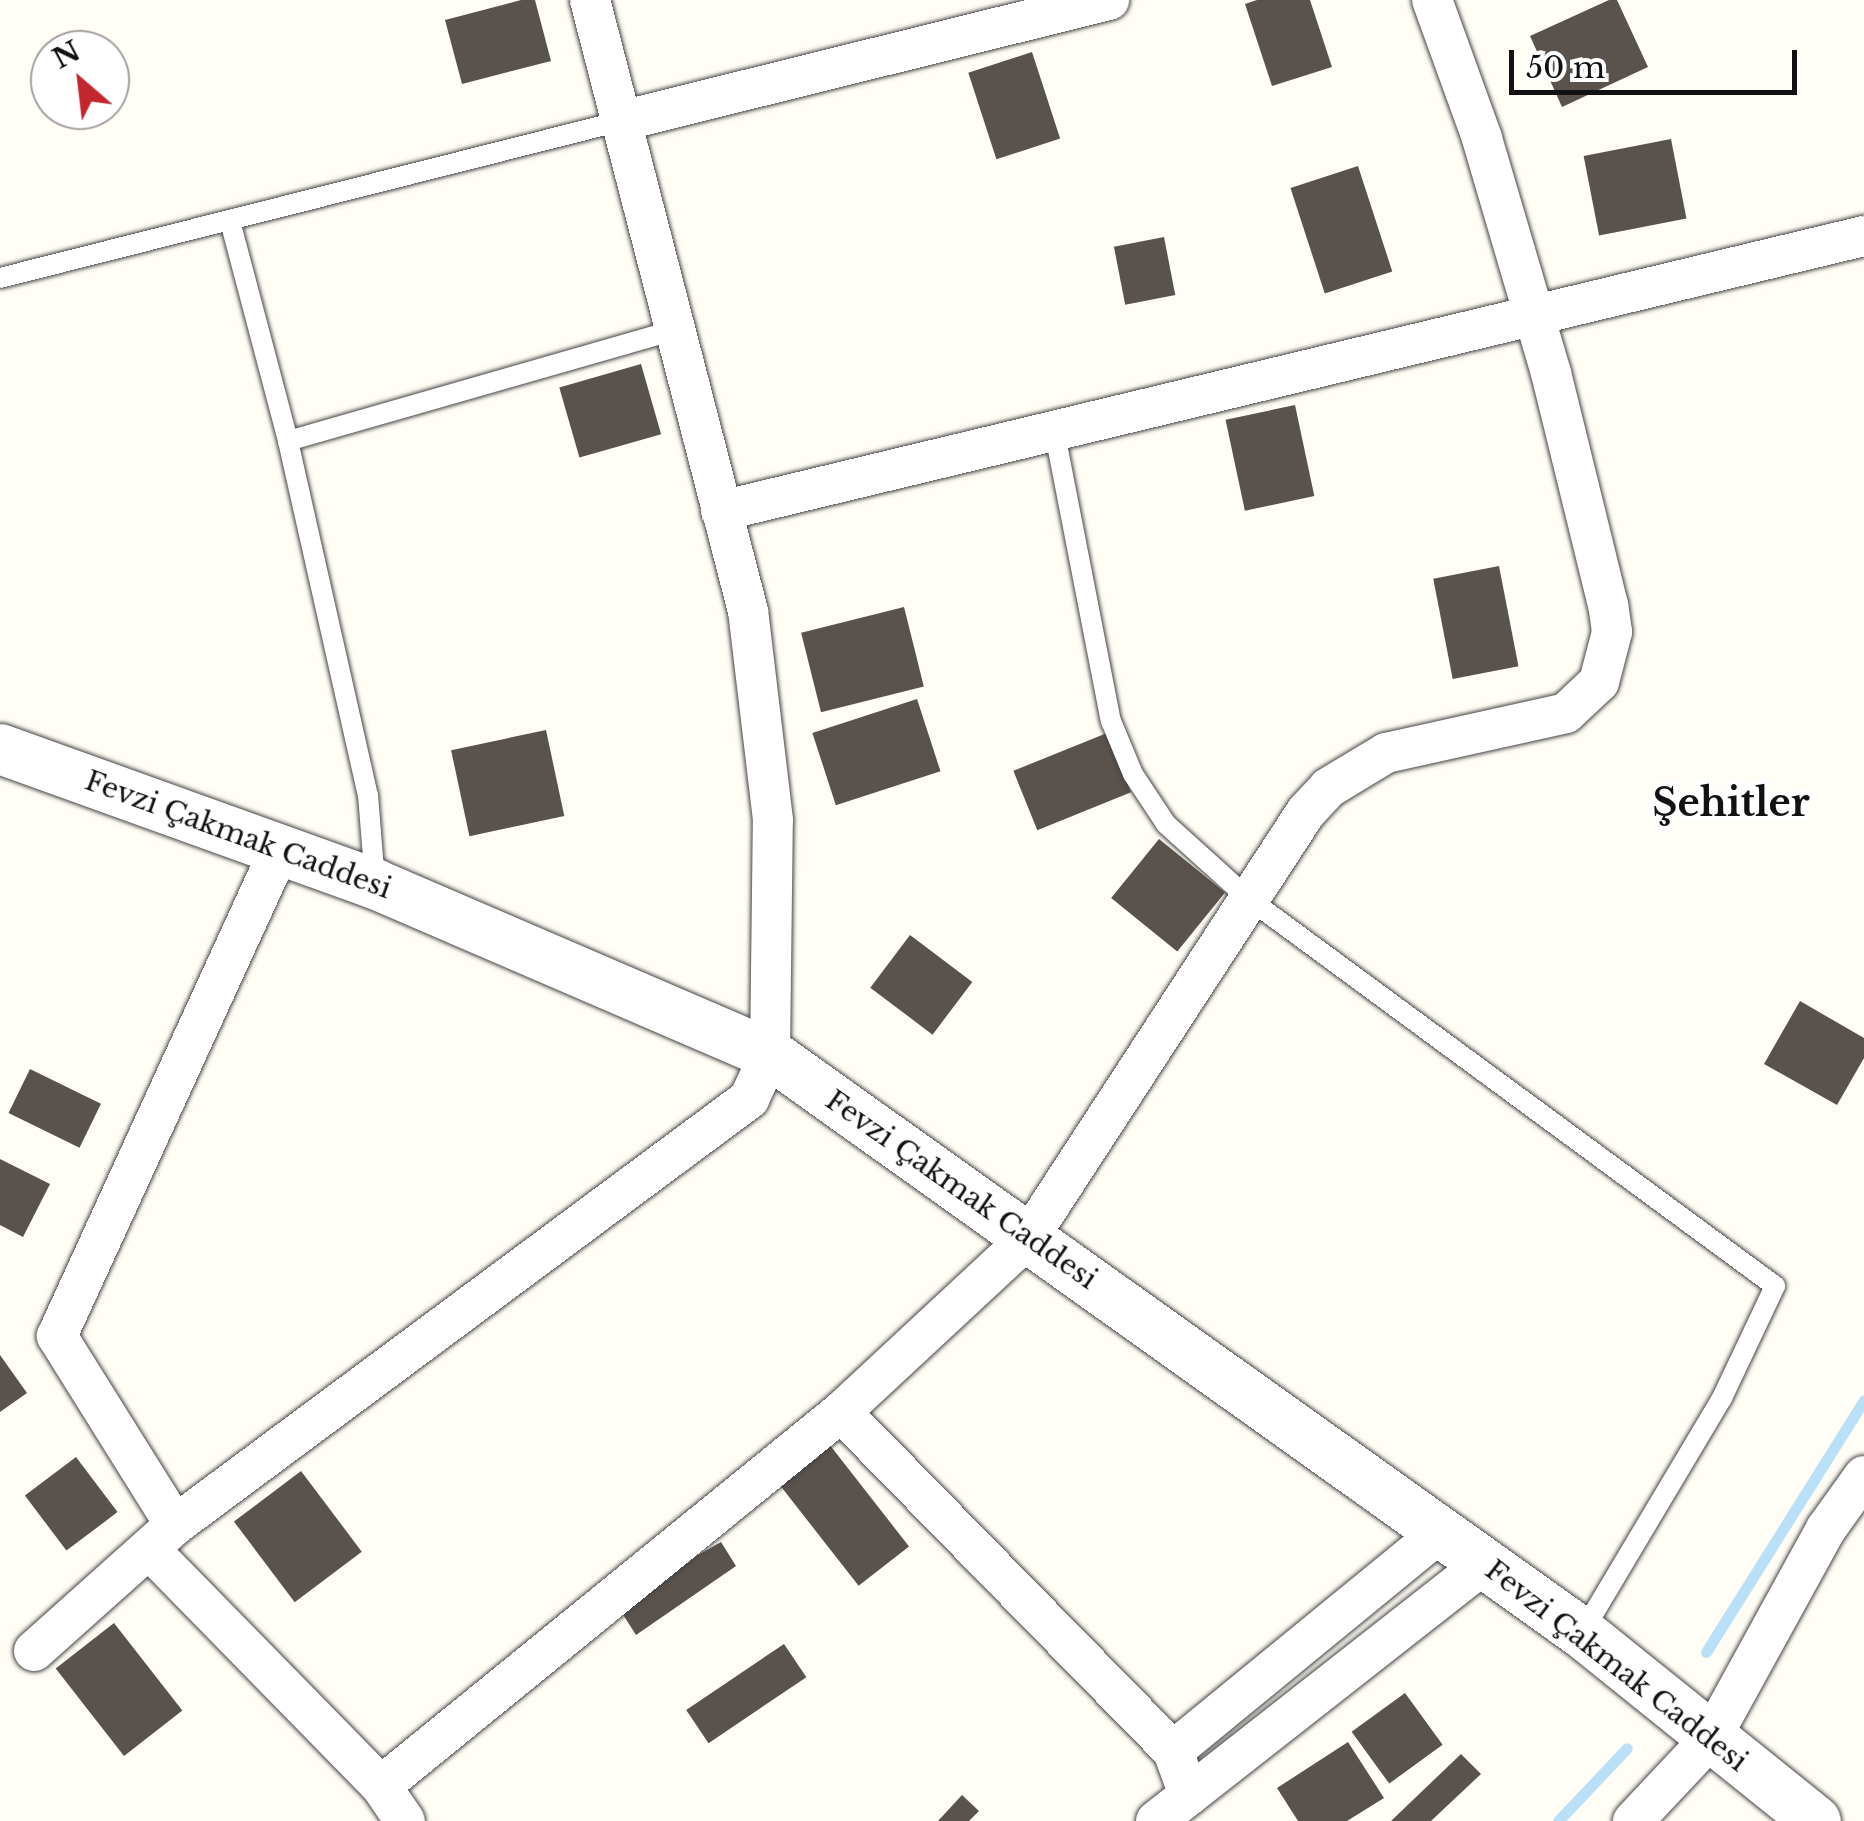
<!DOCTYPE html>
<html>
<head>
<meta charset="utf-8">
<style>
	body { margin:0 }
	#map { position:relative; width:1864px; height:1821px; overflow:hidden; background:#fffdf5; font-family:"Libre Baskerville",serif }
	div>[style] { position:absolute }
	.stream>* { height:11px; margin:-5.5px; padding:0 5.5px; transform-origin:5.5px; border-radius:5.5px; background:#b9e0f7 }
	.building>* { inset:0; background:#5a524d; transform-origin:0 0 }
	.roads { filter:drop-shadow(0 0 2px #444) drop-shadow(0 0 2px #444) }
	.service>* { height:20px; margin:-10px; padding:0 10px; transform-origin:10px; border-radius:10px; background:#fff }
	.minor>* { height:40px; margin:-20px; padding:0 20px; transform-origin:20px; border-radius:20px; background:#fff }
	.tertiary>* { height:50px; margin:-25px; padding:0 25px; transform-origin:25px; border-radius:25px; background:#fff }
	span { translate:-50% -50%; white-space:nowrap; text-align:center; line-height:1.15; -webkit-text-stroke:10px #fff; paint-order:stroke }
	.street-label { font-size:28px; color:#111 }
	.district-label { font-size:38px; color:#111; font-weight:700 }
	.north { position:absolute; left:30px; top:30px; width:100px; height:100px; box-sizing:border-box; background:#fff; border:2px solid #a0a0a0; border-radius:50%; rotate:332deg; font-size:28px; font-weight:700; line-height:40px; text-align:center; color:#111 }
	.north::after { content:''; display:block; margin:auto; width:35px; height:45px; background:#c4262e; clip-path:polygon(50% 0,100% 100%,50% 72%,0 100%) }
	.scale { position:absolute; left:1509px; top:50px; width:288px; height:45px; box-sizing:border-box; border:5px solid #111; border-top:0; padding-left:12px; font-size:30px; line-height:35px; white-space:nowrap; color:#111; -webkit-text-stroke:8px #fff; paint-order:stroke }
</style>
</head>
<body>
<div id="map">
	<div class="stream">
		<i style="left:1706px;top:1652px;width:297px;rotate:-57.9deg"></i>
		<i style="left:1558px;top:1821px;width:100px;rotate:-46.6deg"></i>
	</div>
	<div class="building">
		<i style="clip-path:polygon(521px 0,535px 0,551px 61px,462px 84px,445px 20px)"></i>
		<i style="clip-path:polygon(1257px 0,1310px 0,1332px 67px,1272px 86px,1245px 4px)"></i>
		<i style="clip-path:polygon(1609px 0,1617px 0,1648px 67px,1562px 107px,1530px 36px)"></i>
		<i style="left:1032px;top:52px;width:91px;height:67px;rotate:72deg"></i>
		<i style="left:1671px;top:139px;width:81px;height:89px;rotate:79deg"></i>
		<i style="left:1358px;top:166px;width:111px;height:71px;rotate:72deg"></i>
		<i style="left:1164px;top:237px;width:59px;height:51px;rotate:79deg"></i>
		<i style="left:641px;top:364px;width:73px;height:85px;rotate:74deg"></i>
		<i style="left:1295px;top:405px;width:93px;height:71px;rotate:78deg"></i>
		<i style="left:1499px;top:566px;width:102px;height:67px;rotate:79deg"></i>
		<i style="left:904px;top:607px;width:82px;height:106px;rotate:76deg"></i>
		<i style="left:917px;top:699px;width:76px;height:110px;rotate:72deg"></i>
		<i style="left:546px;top:730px;width:88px;height:97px;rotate:78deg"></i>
		<i style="left:1107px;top:733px;width:64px;height:101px;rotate:68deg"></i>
		<i style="left:1159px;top:839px;width:85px;height:76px;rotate:39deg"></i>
		<i style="left:910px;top:935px;width:78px;height:66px;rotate:37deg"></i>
		<i style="clip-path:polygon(1800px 1001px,1864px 1038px,1864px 1058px,1837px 1105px,1764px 1064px)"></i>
		<i style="left:30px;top:1069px;width:79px;height:49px;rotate:26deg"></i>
		<i style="clip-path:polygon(0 1159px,50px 1184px,23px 1237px,0 1225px)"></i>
		<i style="clip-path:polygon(0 1355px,27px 1393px,0 1412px)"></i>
		<i style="left:829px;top:1444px;width:130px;height:64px;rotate:52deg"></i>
		<i style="left:76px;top:1457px;width:69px;height:64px;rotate:53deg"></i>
		<i style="left:301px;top:1471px;width:101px;height:84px;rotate:53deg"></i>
		<i style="clip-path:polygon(721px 1542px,736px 1566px,636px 1635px,615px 1602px)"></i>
		<i style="left:114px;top:1623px;width:111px;height:74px;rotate:52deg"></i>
		<i style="left:784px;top:1644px;width:40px;height:118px;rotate:56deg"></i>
		<i style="left:1405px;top:1693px;width:64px;height:66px;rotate:54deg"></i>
		<i style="clip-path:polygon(1348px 1742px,1384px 1798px,1347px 1821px,1298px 1821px,1277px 1788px)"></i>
		<i style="clip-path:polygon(1461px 1754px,1481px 1774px,1431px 1821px,1391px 1821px)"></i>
		<i style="clip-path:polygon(962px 1795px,979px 1811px,969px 1821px,938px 1821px)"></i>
	</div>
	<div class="roads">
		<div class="service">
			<i style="left:230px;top:221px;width:228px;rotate:75.2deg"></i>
			<i style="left:288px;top:441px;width:363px;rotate:77.3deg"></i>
			<i style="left:368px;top:795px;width:87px;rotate:85.4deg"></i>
			<i style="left:0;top:278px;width:641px;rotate:-14.19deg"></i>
			<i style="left:1054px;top:429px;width:298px;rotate:79deg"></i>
			<i style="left:1111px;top:721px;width:57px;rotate:67.5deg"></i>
			<i style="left:1133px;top:774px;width:60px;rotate:56.6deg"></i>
			<i style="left:1166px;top:824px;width:112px;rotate:42.1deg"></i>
			<i style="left:1249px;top:899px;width:653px;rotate:36.34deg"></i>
			<i style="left:1775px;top:1286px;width:124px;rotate:115.3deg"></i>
			<i style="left:1722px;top:1398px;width:271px;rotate:120.8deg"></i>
			<i style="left:288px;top:441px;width:402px;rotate:-16deg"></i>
		</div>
		<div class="minor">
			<i style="left:621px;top:121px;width:503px;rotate:-13.93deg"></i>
			<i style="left:721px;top:511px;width:1176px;rotate:-13.53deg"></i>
			<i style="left:841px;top:1412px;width:474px;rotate:45.6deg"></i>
			<i style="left:1173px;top:1751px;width:47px;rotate:70deg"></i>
			<i style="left:175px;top:1525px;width:223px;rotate:-122deg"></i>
			<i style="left:57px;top:1336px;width:536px;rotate:-65.4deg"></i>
			<i style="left:149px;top:1549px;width:332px;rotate:45.6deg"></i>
			<i style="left:381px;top:1786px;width:42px;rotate:55.6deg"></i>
			<i style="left:34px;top:1651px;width:189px;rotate:-41.8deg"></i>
			<i style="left:175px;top:1525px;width:715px;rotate:-36.58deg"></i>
			<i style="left:749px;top:1099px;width:50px;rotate:-65deg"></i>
			<i style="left:770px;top:1054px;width:234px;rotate:-89.3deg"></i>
			<i style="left:773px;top:820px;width:210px;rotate:-96.8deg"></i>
			<i style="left:748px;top:611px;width:631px;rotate:-104.5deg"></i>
			<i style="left:1173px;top:1751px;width:344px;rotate:-39.3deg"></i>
			<i style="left:381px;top:1786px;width:593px;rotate:-39.11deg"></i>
			<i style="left:841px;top:1412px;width:257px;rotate:-42.9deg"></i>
			<i style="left:1029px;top:1237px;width:507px;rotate:-56.91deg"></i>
			<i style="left:1306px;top:812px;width:33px;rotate:-47deg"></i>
			<i style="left:1328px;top:788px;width:68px;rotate:-31.1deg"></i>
			<i style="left:1386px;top:753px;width:184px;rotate:-12.5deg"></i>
			<i style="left:1566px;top:713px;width:45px;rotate:-43.2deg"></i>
			<i style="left:1599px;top:682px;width:52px;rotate:-75.4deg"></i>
			<i style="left:1612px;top:632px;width:27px;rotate:-98deg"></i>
			<i style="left:1608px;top:605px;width:239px;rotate:-103.8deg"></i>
			<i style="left:1551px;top:373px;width:245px;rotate:-106.4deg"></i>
			<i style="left:1482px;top:138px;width:147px;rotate:-109.9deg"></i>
			<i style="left:1156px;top:1821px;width:418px;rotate:-38.1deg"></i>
			<i style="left:1633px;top:1821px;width:114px;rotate:-46.8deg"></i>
			<i style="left:1711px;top:1738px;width:239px;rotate:-61.2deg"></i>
			<i style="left:1826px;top:1529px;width:65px;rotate:-54.4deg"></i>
		</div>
		<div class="tertiary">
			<i style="left:0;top:749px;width:399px;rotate:19.8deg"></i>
			<i style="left:375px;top:884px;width:430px;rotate:23.3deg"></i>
			<i style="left:770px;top:1054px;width:997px;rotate:35.49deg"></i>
			<i style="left:1582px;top:1633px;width:300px;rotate:38.8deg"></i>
		</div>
	</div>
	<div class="street-label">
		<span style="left:238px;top:835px;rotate:20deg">Fevzi Çakmak Caddesi</span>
		<span style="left:961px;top:1190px;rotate:35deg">Fevzi Çakmak Caddesi</span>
		<span style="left:1616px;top:1666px;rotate:38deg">Fevzi Çakmak Caddesi</span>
	</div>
	<div class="district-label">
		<span style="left:1731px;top:803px">Şehitler</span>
	</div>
	<div class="north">N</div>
	<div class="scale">50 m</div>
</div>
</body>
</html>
